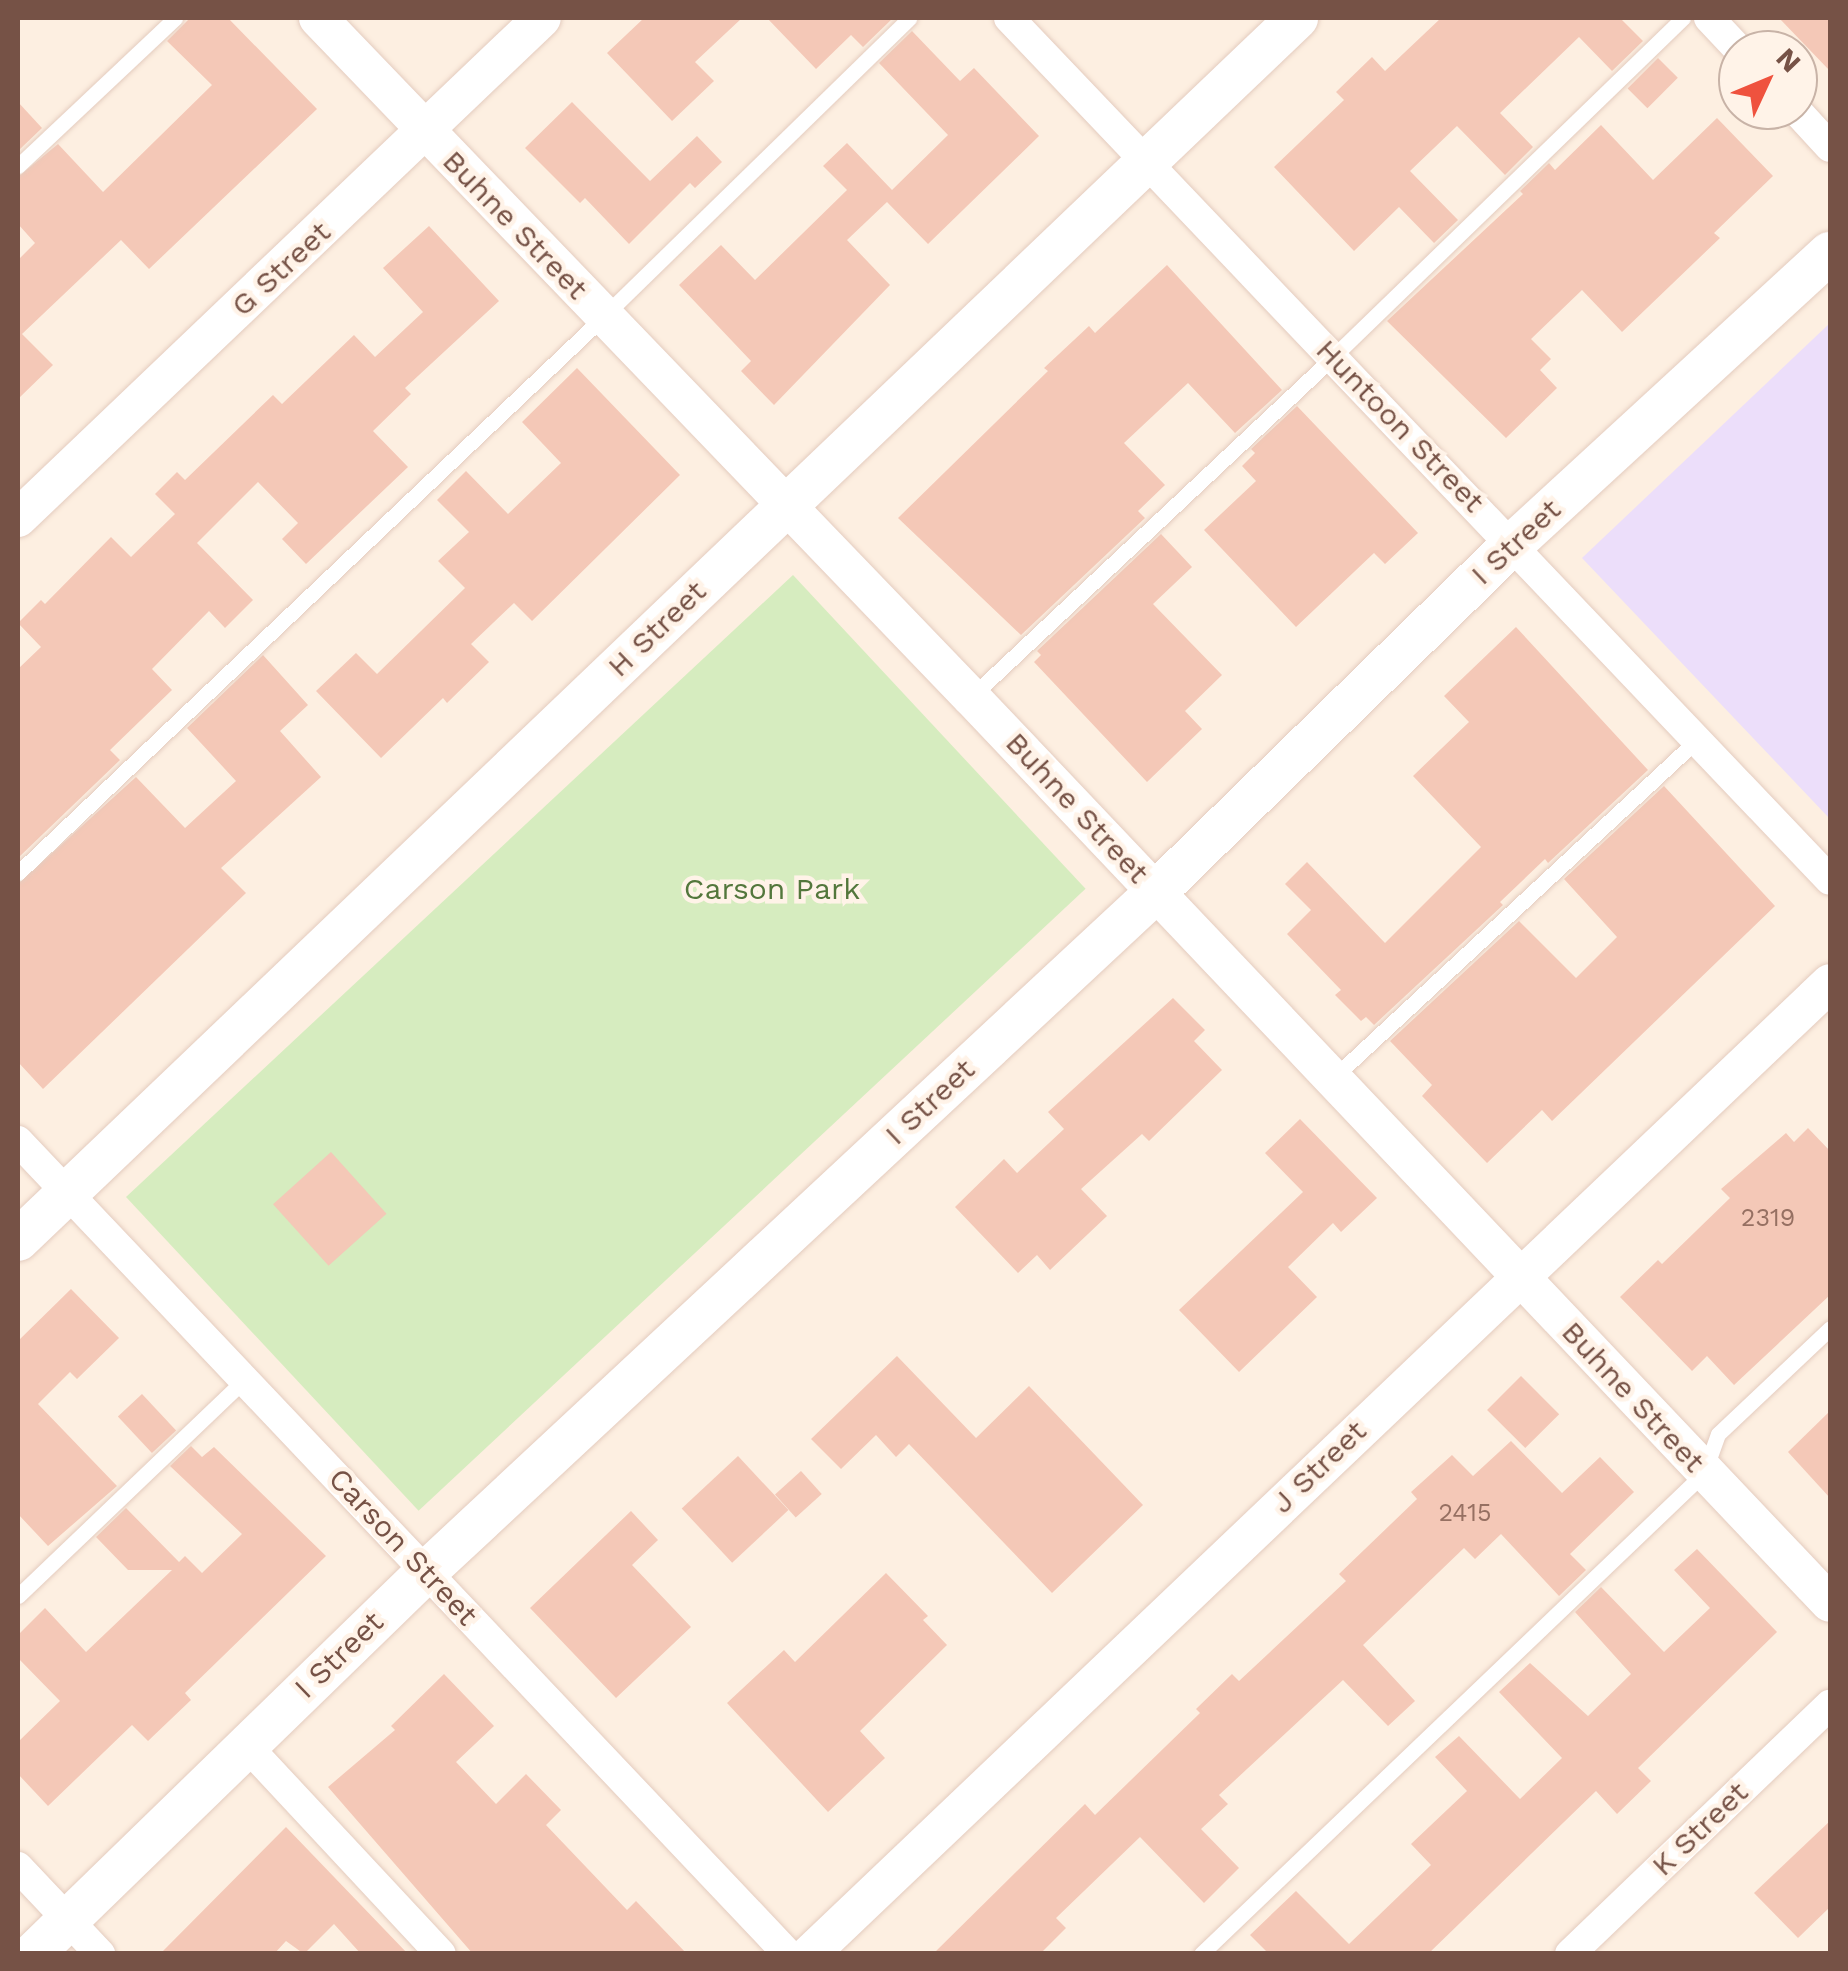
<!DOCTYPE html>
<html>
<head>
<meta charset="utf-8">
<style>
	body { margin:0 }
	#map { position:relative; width:1848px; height:1971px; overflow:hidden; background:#fdefe1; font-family:"Work Sans",sans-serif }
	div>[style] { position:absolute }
	.education>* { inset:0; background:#ecdefa }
	.green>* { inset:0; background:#d6ecbf; transform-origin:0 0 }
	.building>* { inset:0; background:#f4c8b7; transform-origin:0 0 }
	.roads { filter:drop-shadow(0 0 2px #e4ccbf) drop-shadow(0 0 2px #e4ccbf) }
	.service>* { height:15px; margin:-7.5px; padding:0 7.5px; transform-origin:7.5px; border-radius:7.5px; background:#fff }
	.minor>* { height:30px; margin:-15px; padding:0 15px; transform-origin:15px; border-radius:15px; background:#fff }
	.tertiary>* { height:38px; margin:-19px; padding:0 19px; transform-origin:19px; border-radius:19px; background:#fff }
	.secondary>* { height:42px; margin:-21px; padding:0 21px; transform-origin:21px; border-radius:21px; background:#fff }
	span { translate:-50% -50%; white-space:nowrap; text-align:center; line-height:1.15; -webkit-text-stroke:9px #fff3e8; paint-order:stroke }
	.number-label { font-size:25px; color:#967062 }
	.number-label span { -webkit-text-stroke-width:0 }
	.street-label { font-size:30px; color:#765246 }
	.park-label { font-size:30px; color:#53773c }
	.frame { position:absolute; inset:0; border:20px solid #765246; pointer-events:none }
	.north { position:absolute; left:1718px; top:30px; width:100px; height:100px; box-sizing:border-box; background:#fff3e8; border:2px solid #c8b3a7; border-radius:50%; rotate:46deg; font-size:28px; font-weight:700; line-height:40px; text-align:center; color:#765246 }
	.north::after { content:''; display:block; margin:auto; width:35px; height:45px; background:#ef523e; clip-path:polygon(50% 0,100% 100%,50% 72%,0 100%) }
</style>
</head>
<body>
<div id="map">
	<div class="education">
		<i style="clip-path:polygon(1830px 323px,1830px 819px,1582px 558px)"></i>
	</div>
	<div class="green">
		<i style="left:793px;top:575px;width:429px;height:912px;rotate:47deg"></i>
	</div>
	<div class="building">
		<i style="clip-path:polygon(190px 18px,228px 18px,317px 109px,149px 269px,121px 240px,22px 334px,53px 365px,18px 399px,18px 260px,35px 243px,18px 224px,18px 177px,58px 144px,103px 192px,212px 85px,167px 41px)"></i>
		<i style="clip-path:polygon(644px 18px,742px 18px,695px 62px,714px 81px,672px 121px,607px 53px)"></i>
		<i style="clip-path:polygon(767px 18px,893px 18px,863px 47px,851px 35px,816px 69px)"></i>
		<i style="clip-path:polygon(1441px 18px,1620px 18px,1643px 41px,1612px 71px,1579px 37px,1500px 113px,1533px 147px,1505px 175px,1457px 126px,1410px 171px,1458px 220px,1434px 243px,1399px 207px,1354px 251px,1274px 167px,1344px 100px,1336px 92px,1372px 57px,1385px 71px)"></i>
		<i style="clip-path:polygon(1779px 18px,1830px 18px,1830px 71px)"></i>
		<i style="clip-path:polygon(912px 31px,960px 81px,974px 68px,1039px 136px,928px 244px,887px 202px,847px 240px,890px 285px,774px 405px,741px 371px,751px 361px,679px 285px,721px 245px,755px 280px,847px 190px,823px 166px,847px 143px,892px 190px,948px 135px,879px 63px)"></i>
		<i style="left:1658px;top:58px;width:28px;height:43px;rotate:45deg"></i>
		<i style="clip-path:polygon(18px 102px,42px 128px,18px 151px)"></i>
		<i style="clip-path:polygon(572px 102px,650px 181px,697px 136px,722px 162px,695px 188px,690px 183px,629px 244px,585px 198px,580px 203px,525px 148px)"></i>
		<i style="clip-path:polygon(1717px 118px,1773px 176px,1714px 233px,1720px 238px,1622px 332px,1582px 290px,1531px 339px,1551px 359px,1540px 370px,1557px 388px,1506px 438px,1387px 321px,1523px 194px,1520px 191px,1549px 163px,1555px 170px,1601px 125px,1653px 180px)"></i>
		<i style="clip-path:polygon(429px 226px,499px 301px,405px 388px,411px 394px,373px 431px,408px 467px,306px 564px,282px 539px,298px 523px,258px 482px,197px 543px,253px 600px,225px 628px,209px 611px,152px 669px,172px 690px,110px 750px,120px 760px,18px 858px,18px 669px,41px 647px,18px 623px,41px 600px,45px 604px,111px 537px,131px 557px,175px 514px,155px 494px,177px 472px,185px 480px,273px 395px,282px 404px,354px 335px,375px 357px,423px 312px,383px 268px)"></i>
		<i style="clip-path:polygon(1167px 265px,1282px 390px,1235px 433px,1188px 383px,1124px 443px,1165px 485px,1138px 511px,1145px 518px,1021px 635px,898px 518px,1048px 371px,1044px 368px,1089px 326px,1095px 333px)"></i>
		<i style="clip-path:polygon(577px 368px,680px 475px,532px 621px,514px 603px,471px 644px,489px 662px,447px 703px,443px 698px,381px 758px,316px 691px,356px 653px,377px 674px,465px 588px,438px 561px,469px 532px,437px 500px,466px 471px,508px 514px,561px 463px,522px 422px)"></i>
		<i style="clip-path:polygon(1297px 406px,1418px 533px,1385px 564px,1374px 553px,1296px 627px,1204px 530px,1256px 481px,1242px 466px,1255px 453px,1251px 449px)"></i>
		<i style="clip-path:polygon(1161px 534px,1192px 567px,1153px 604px,1222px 675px,1185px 711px,1202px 729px,1147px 782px,1034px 662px,1041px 655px,1037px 651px)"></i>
		<i style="clip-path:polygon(1516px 627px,1648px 770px,1548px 863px,1545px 859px,1500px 902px,1503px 905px,1374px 1025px,1366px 1017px,1361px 1021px,1335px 995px,1341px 990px,1287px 934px,1311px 910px,1285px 884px,1307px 862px,1385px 943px,1481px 847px,1413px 776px,1469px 722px,1444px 696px)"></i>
		<i style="clip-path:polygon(263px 655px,308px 705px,280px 731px,321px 777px,221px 868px,246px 893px,43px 1089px,18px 1062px,18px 884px,136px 777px,185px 828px,236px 781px,187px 728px)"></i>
		<i style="clip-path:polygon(1664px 786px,1775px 906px,1552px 1121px,1542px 1110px,1487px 1163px,1422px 1096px,1432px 1085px,1390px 1041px,1519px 921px,1576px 978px,1617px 937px,1564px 879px)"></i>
		<i style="clip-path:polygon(1173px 998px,1205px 1030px,1194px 1041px,1222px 1070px,1149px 1141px,1142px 1134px,1081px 1189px,1107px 1216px,1050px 1270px,1037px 1255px,1018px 1273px,955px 1207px,1004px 1159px,1017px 1173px,1064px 1129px,1048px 1112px)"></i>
		<i style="clip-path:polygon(1300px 1119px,1377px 1198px,1341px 1232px,1333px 1223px,1288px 1267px,1317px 1297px,1239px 1372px,1179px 1310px,1303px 1192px,1265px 1153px)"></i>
		<i style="clip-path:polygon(1808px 1128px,1830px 1151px,1830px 1295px,1734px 1385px,1707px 1356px,1692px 1371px,1620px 1297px,1658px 1260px,1662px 1264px,1730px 1198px,1721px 1189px,1786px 1133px,1794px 1142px)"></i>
		<i style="left:331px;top:1152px;width:83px;height:78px;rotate:48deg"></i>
		<i style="clip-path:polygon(71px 1289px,119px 1338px,77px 1379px,70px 1372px,38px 1404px,117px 1486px,48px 1546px,18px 1514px,18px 1341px)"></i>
		<i style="clip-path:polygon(897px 1356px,976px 1438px,1029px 1386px,1143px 1505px,1052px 1593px,909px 1444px,896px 1457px,876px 1435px,841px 1469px,811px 1439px)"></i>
		<i style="left:1521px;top:1376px;width:54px;height:48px;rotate:45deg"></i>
		<i style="left:142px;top:1394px;width:50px;height:33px;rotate:47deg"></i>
		<i style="clip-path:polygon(1830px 1411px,1830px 1498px,1788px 1452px)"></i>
		<i style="clip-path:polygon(1511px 1441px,1562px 1493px,1600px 1457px,1634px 1492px,1570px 1554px,1586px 1570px,1559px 1596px,1501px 1534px,1475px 1559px,1464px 1548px,1363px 1645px,1415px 1701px,1388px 1726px,1343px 1680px,1219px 1795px,1228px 1804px,1201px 1829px,1239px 1868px,1204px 1903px,1140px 1837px,1056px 1918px,1066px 1928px,1040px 1954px,933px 1954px,1085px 1804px,1095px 1815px,1200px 1713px,1196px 1709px,1232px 1674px,1239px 1681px,1346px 1581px,1339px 1574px,1417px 1499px,1411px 1492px,1452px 1455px,1473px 1476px)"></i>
		<i style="clip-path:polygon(191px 1446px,202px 1457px,214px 1447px,326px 1556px,185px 1693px,191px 1700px,148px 1741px,132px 1725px,48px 1806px,18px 1774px,18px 1742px,60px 1701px,18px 1658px,18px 1635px,45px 1608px,86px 1652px,172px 1570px,128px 1570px,96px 1537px,126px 1508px,179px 1562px,185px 1556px,202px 1573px,242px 1534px,170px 1466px)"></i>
		<i style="left:738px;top:1456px;width:74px;height:77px;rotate:47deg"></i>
		<i style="left:801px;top:1471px;width:31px;height:35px;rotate:48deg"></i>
		<i style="clip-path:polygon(631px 1511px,658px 1540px,632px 1565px,691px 1627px,616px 1698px,530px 1608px)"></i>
		<i style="clip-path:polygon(1697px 1549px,1777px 1632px,1638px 1768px,1651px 1781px,1617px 1814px,1596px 1791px,1428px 1954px,1269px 1954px,1250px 1935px,1296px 1891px,1349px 1944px,1431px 1865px,1411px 1844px,1467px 1791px,1435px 1757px,1459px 1736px,1520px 1799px,1562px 1758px,1499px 1692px,1530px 1663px,1588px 1716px,1631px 1674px,1575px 1612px,1601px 1587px,1664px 1652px,1710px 1608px,1674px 1570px)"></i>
		<i style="clip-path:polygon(886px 1573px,928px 1616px,923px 1620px,947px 1645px,860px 1731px,885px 1758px,828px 1812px,727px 1703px,784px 1650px,795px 1662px)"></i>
		<i style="clip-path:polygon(444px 1674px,494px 1726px,456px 1762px,496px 1804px,526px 1774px,561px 1810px,546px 1825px,627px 1910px,636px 1901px,687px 1954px,473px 1954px,328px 1787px,395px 1730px,391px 1726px)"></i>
		<i style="clip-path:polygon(1830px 1821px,1830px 1907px,1798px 1938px,1754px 1893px)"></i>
		<i style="clip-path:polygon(286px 1827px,408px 1954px,361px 1954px,334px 1924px,304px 1954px,286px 1941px,274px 1954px,160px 1954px)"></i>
	</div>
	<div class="roads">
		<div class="service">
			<i style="left:18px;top:166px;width:216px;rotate:-43.3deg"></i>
			<i style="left:971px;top:697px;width:498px;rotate:-43.2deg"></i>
			<i style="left:1334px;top:356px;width:486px;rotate:-44.1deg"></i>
			<i style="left:18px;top:873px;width:807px;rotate:-43.54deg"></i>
			<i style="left:603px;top:317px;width:428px;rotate:-44.3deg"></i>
			<i style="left:1332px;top:1079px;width:500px;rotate:-42.9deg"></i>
			<i style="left:18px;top:1596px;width:313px;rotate:-43.7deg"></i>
			<i style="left:1201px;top:1954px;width:696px;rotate:-43.72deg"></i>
			<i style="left:1704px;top:1473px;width:41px;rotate:-70.3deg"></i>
			<i style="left:1718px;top:1434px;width:154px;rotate:-43.4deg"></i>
		</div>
		<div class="minor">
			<i style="left:1009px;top:18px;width:1190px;rotate:46.4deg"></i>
			<i style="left:1709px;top:18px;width:44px;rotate:46.8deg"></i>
			<i style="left:1796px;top:110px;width:50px;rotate:47.4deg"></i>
			<i style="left:18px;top:1141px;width:1120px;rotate:46.56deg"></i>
			<i style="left:245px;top:1744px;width:287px;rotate:47deg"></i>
			<i style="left:18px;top:1867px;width:120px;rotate:46.7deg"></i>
			<i style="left:1570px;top:1954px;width:360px;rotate:-43.8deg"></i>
		</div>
		<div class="tertiary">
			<i style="left:318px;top:18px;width:942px;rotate:46.12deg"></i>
			<i style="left:971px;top:697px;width:1248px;rotate:46.53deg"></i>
			<i style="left:18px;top:518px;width:724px;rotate:-43.66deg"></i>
			<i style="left:810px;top:1954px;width:1408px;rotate:-43.59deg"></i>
		</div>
		<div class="secondary">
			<i style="left:18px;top:1240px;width:1769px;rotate:-43.69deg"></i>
			<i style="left:33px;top:1954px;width:548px;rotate:-44.19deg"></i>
			<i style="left:426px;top:1572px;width:998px;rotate:-42.97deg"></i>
			<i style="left:1156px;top:892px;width:499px;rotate:-44.3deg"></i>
			<i style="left:1513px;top:544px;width:430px;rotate:-42.6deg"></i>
		</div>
	</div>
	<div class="number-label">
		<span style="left:1768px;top:1218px">2319</span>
		<span style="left:1465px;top:1513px">2415</span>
	</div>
	<div class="street-label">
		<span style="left:515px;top:225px;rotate:46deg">Buhne Street</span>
		<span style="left:281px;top:269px;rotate:-43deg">G Street</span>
		<span style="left:1400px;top:426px;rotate:46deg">Huntoon Street</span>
		<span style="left:1516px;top:542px;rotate:-43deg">I Street</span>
		<span style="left:657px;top:629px;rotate:-44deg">H Street</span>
		<span style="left:1077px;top:808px;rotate:47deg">Buhne Street</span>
		<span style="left:930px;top:1102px;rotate:-43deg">I Street</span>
		<span style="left:1633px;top:1397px;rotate:47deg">Buhne Street</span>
		<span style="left:1319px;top:1467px;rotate:-44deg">J Street</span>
		<span style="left:403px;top:1547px;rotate:47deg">Carson Street</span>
		<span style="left:339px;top:1655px;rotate:-44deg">I Street</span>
		<span style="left:1700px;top:1829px;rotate:-44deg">K Street</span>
	</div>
	<div class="park-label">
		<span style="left:772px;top:889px">Carson Park</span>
	</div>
	<div class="frame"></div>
	<div class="north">N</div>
</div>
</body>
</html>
